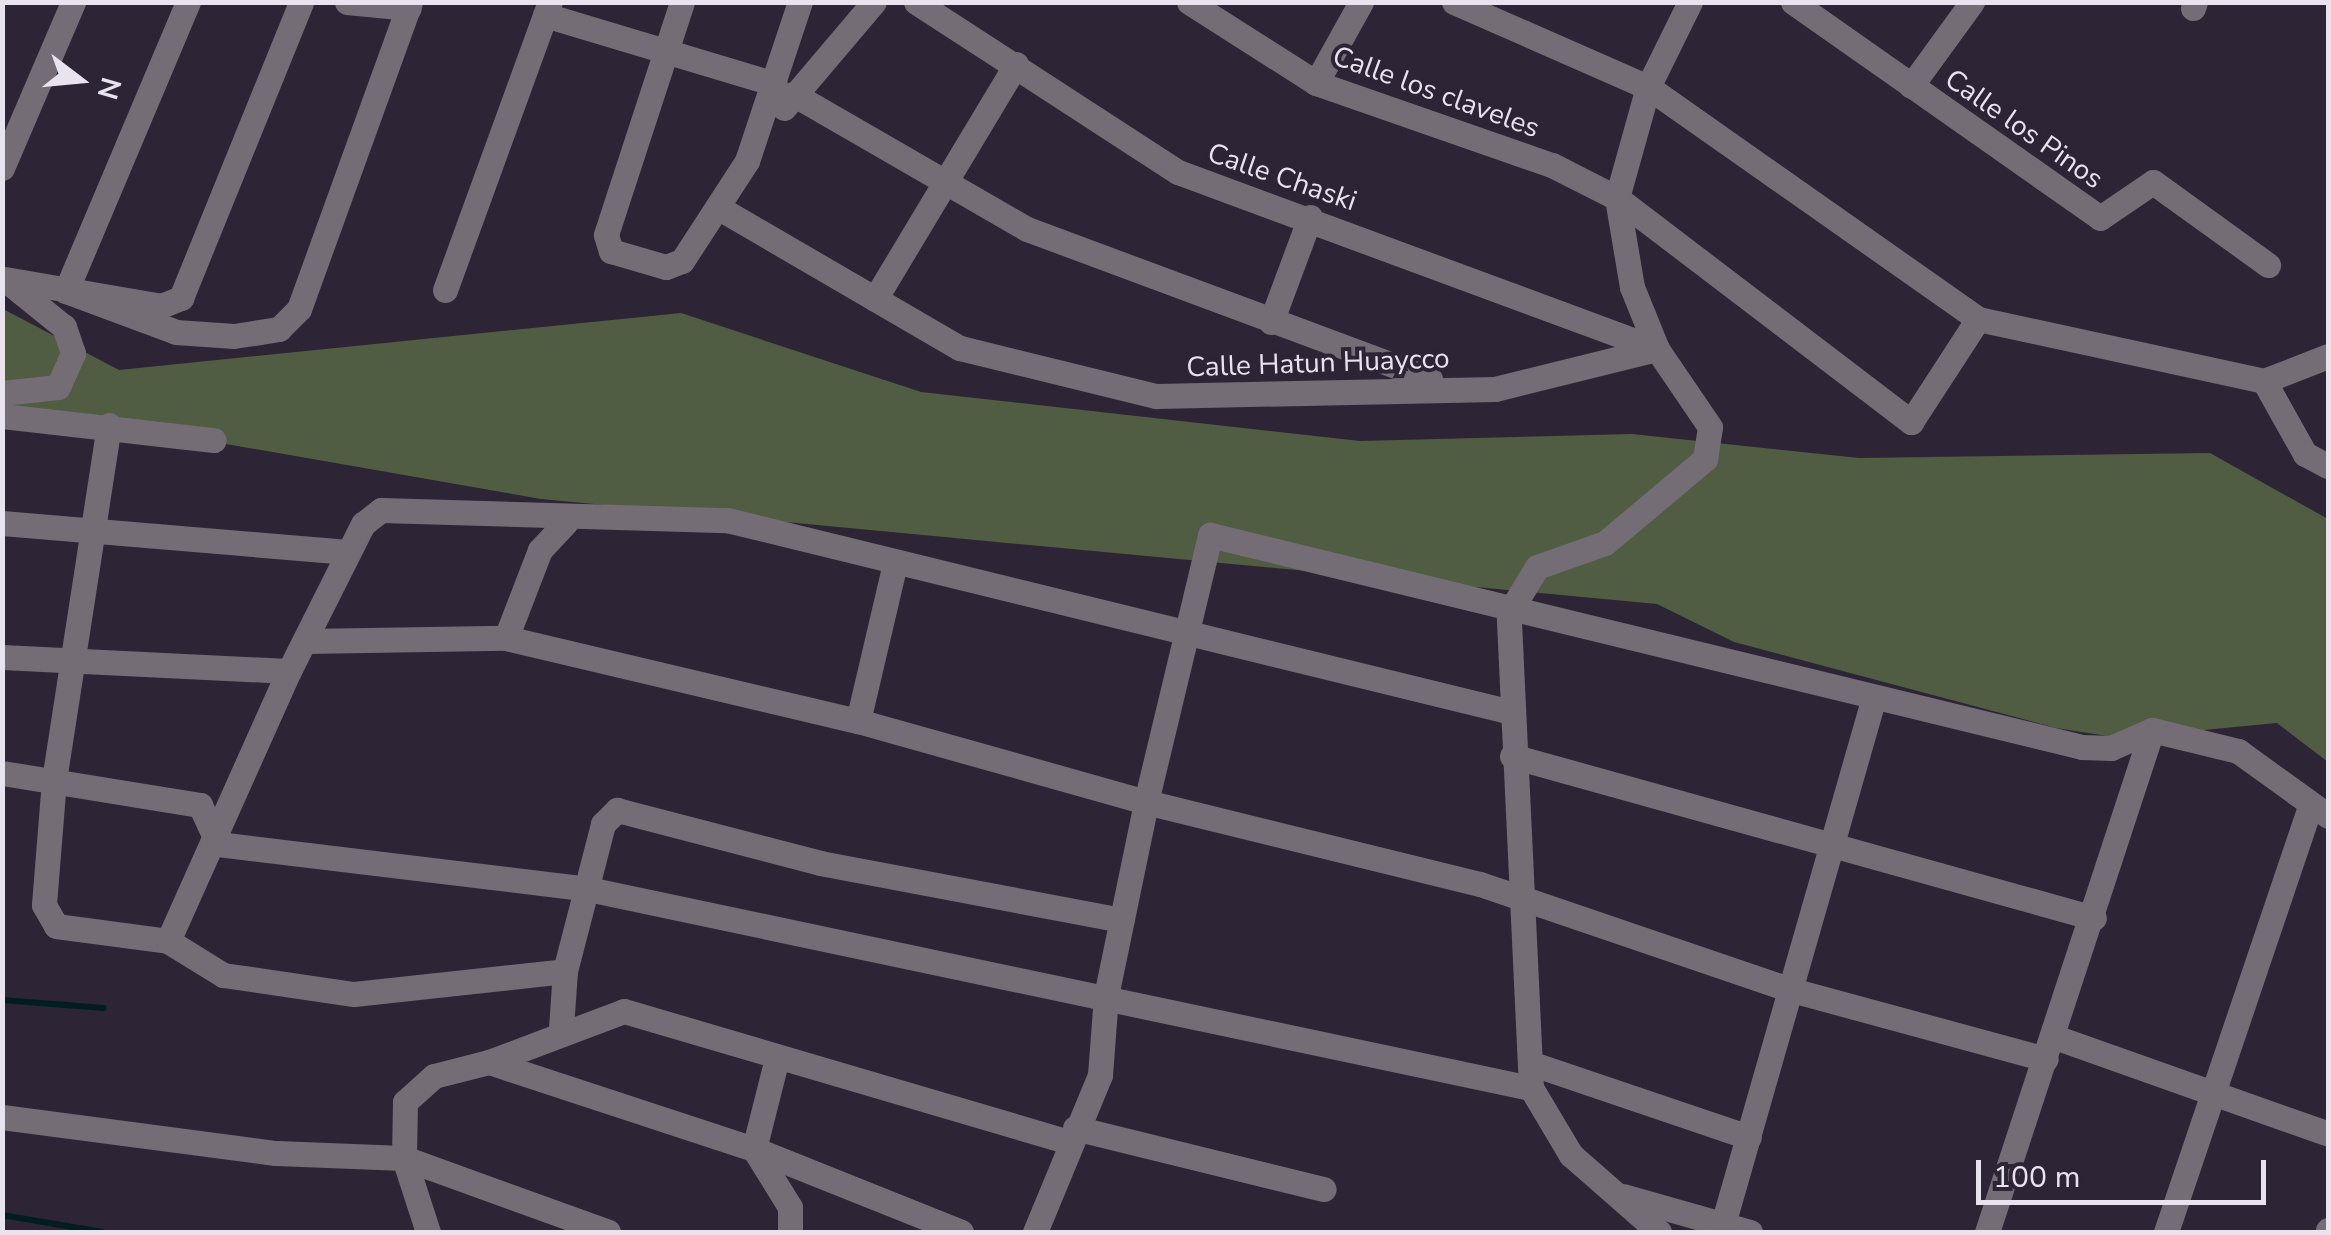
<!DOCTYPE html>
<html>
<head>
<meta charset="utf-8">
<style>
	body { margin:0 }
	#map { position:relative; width:2331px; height:1235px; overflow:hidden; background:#2d2436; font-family:"Nunito Sans",sans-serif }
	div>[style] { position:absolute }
	.forest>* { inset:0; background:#515d42 }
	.stream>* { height:6px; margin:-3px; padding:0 3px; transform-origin:3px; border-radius:3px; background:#001d21 }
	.minor>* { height:25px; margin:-12.5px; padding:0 12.5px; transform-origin:12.5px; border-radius:12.5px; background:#756d75 }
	span { translate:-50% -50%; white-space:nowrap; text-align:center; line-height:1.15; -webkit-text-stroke:8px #2d2436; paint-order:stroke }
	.street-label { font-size:28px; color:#e9e3ef }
	.frame { position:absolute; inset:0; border:5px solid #e9e3ef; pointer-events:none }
	.north { position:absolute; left:30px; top:30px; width:100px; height:100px; -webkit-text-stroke:8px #2d2436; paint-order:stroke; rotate:106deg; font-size:28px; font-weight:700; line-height:40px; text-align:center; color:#e9e3ef }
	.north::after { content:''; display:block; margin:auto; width:35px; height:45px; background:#e9e3ef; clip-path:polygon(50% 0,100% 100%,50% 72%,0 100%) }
	.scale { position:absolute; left:1976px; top:1160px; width:290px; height:45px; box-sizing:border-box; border:5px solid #e9e3ef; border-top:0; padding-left:12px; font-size:30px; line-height:35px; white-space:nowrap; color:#e9e3ef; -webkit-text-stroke:8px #2d2436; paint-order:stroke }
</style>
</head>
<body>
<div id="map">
	<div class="forest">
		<i style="clip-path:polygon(3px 309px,119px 370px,681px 313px,921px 392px,1360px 441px,1632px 434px,1859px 458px,2210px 453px,2328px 519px,2328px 762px,2277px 723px,2120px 738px,2056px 728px,1734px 642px,1657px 604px,541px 499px,3px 405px)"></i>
	</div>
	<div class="stream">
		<i style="left:2px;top:1000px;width:102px;rotate:4.5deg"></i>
		<i style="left:2px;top:1215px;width:102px;rotate:9.6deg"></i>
	</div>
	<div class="minor">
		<i style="left:188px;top:2px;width:314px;rotate:112.9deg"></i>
		<i style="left:66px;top:291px;width:117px;rotate:20.4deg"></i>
		<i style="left:176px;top:332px;width:58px;rotate:3.9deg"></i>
		<i style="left:234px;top:336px;width:46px;rotate:-8.8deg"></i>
		<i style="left:279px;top:329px;width:28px;rotate:-45deg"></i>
		<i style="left:299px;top:309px;width:326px;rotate:-70.1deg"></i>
		<i style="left:347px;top:2px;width:62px;rotate:5.5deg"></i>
		<i style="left:682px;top:2px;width:245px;rotate:108.1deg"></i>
		<i style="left:606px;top:235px;width:17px;rotate:73deg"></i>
		<i style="left:611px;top:251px;width:57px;rotate:16.2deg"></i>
		<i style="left:666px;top:267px;width:17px;rotate:-21deg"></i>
		<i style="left:682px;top:261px;width:119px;rotate:-57deg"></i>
		<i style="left:747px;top:161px;width:168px;rotate:-71.6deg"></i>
		<i style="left:916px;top:2px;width:312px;rotate:33deg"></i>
		<i style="left:1178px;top:172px;width:511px;rotate:20.28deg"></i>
		<i style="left:1189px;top:2px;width:151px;rotate:32.5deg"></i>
		<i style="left:1316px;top:83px;width:250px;rotate:19.2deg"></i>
		<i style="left:1552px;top:165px;width:73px;rotate:26.9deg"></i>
		<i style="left:1617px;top:198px;width:370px;rotate:37.3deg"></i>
		<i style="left:1911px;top:422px;width:123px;rotate:-57deg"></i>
		<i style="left:1454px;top:2px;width:212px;rotate:23.7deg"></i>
		<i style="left:1648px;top:87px;width:403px;rotate:35.1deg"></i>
		<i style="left:1978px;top:319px;width:293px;rotate:12.2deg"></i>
		<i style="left:2264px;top:381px;width:69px;rotate:-21.3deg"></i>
		<i style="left:1793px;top:2px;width:375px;rotate:35.1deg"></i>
		<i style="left:2100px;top:218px;width:64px;rotate:-34.2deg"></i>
		<i style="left:2153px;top:182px;width:142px;rotate:35.8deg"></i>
		<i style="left:2193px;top:8px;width:6px;rotate:-72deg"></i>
		<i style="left:545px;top:15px;width:240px;rotate:16.7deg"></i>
		<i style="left:1316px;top:83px;width:93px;rotate:-60.9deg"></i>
		<i style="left:1911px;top:86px;width:104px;rotate:-54deg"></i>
		<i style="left:793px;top:94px;width:270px;rotate:30deg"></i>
		<i style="left:1027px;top:229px;width:430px;rotate:20.4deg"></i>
		<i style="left:784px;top:108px;width:139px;rotate:-49.7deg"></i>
		<i style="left:2px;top:168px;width:181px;rotate:-66.8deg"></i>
		<i style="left:719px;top:208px;width:279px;rotate:30.2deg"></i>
		<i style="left:960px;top:348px;width:202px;rotate:13.8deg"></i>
		<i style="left:1156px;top:396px;width:339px;rotate:-1.2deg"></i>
		<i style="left:1495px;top:389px;width:167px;rotate:-13.9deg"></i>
		<i style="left:5px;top:279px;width:158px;rotate:9.8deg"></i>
		<i style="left:161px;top:306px;width:22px;rotate:-22deg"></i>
		<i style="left:181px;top:298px;width:319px;rotate:-67.9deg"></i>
		<i style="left:445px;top:290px;width:307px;rotate:-70deg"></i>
		<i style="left:875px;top:299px;width:274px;rotate:-59deg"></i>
		<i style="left:1271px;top:322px;width:112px;rotate:-69.6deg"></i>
		<i style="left:2264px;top:381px;width:84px;rotate:60.7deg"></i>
		<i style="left:2305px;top:454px;width:26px;rotate:28deg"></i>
		<i style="left:2px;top:393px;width:56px;rotate:-6.1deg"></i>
		<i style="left:58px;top:387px;width:37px;rotate:-66deg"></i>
		<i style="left:73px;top:353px;width:28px;rotate:-109deg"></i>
		<i style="left:64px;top:327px;width:73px;rotate:-141.1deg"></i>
		<i style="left:2px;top:416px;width:213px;rotate:6.5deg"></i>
		<i style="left:109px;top:425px;width:359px;rotate:98.8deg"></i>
		<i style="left:54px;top:780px;width:125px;rotate:94.6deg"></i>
		<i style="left:44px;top:905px;width:24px;rotate:60deg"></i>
		<i style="left:56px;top:926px;width:113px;rotate:7.6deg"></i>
		<i style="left:168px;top:941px;width:296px;rotate:-65.9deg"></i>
		<i style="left:289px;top:671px;width:165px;rotate:-63.3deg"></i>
		<i style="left:363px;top:524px;width:23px;rotate:-38deg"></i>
		<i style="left:381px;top:510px;width:346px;rotate:1.7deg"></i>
		<i style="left:727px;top:520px;width:807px;rotate:13.76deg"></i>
		<i style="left:2px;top:523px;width:347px;rotate:4.8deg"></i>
		<i style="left:506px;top:638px;width:94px;rotate:-68.9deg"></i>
		<i style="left:540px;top:550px;width:38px;rotate:-47deg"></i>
		<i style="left:305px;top:641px;width:201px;rotate:-0.9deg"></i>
		<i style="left:506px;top:638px;width:362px;rotate:13.3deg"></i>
		<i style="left:858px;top:721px;width:299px;rotate:15.7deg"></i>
		<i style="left:1146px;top:802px;width:275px;rotate:-76.5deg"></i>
		<i style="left:1210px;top:535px;width:897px;rotate:13.66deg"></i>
		<i style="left:2082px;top:747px;width:29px;rotate:2deg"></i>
		<i style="left:2111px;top:748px;width:45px;rotate:-23.7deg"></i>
		<i style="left:2152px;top:730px;width:528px;rotate:108.19deg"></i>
		<i style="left:2px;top:657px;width:287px;rotate:2.8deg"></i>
		<i style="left:858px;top:721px;width:158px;rotate:-76.8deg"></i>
		<i style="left:2152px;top:730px;width:89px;rotate:13.7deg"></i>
		<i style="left:2238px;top:751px;width:111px;rotate:35.8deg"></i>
		<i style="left:1512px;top:756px;width:604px;rotate:15.55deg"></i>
		<i style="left:2px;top:773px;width:201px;rotate:9.2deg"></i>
		<i style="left:200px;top:805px;width:43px;rotate:65.2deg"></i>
		<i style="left:218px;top:844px;width:373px;rotate:6.9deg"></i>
		<i style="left:588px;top:889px;width:964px;rotate:11.92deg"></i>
		<i style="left:168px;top:941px;width:65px;rotate:31.7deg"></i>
		<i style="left:223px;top:975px;width:132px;rotate:8.3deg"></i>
		<i style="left:354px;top:994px;width:212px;rotate:-6.2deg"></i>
		<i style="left:561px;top:1028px;width:57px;rotate:-86deg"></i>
		<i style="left:565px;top:971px;width:152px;rotate:-75.5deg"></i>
		<i style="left:603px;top:824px;width:20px;rotate:-45deg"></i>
		<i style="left:617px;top:810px;width:210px;rotate:14.6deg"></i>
		<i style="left:820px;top:863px;width:307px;rotate:10.7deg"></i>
		<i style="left:2052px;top:1036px;width:293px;rotate:19.5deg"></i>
		<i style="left:489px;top:1062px;width:144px;rotate:-20.7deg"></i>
		<i style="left:624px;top:1011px;width:460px;rotate:16.4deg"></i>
		<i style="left:776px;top:1062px;width:90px;rotate:104.2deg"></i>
		<i style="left:754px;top:1149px;width:68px;rotate:58.2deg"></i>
		<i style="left:790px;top:1207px;width:25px;rotate:90deg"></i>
		<i style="left:1530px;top:1063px;width:231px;rotate:18.7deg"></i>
		<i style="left:2px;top:1117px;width:276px;rotate:7.5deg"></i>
		<i style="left:276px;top:1153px;width:128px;rotate:2.2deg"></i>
		<i style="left:404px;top:1158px;width:217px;rotate:19.9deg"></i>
		<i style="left:1075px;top:1128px;width:256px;rotate:13.8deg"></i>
		<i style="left:1623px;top:1196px;width:132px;rotate:15.8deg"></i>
		<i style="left:1723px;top:1224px;width:541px;rotate:-74.01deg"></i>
		<i style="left:428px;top:1232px;width:78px;rotate:-108deg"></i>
		<i style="left:404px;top:1158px;width:56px;rotate:-89deg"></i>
		<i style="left:405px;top:1102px;width:39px;rotate:-42deg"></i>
		<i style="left:434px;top:1076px;width:57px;rotate:-14.3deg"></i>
		<i style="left:489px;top:1062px;width:279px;rotate:18.2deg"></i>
		<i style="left:754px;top:1149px;width:223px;rotate:21.8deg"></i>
		<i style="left:1035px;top:1232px;width:170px;rotate:-67.5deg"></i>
		<i style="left:1100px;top:1075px;width:79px;rotate:-85.7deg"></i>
		<i style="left:1106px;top:996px;width:198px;rotate:-78.3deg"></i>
		<i style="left:1146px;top:802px;width:344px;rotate:13.8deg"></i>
		<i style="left:1480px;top:884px;width:325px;rotate:18.8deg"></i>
		<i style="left:1788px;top:989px;width:267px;rotate:15.2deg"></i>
		<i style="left:1659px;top:1232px;width:117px;rotate:-138.8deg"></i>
		<i style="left:1571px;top:1155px;width:78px;rotate:-120.8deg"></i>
		<i style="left:1531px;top:1088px;width:476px;rotate:-92.7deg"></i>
		<i style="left:1509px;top:613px;width:54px;rotate:-58.7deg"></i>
		<i style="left:1537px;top:567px;width:72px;rotate:-19.4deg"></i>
		<i style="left:1605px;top:543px;width:131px;rotate:-40deg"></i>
		<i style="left:1705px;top:459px;width:32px;rotate:-81deg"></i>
		<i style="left:1710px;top:427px;width:94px;rotate:-124.2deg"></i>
		<i style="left:1657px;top:349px;width:67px;rotate:-112deg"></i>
		<i style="left:1632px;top:287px;width:90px;rotate:-99.6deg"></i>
		<i style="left:1617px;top:198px;width:115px;rotate:-74.4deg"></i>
		<i style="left:1648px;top:87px;width:95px;rotate:-63.7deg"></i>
		<i style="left:2166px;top:1232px;width:449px;rotate:-71.3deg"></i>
		<i style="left:2328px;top:1232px;width:2px;rotate:-90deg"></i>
	</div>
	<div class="street-label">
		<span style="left:1436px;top:92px;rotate:20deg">Calle los claveles</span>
		<span style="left:2024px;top:129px;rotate:35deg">Calle los Pinos</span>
		<span style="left:1282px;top:177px;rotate:19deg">Calle Chaski</span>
		<span style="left:1318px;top:363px;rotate:-2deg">Calle Hatun Huaycco</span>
	</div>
	<div class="frame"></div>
	<div class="north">N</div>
	<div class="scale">100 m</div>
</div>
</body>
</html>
